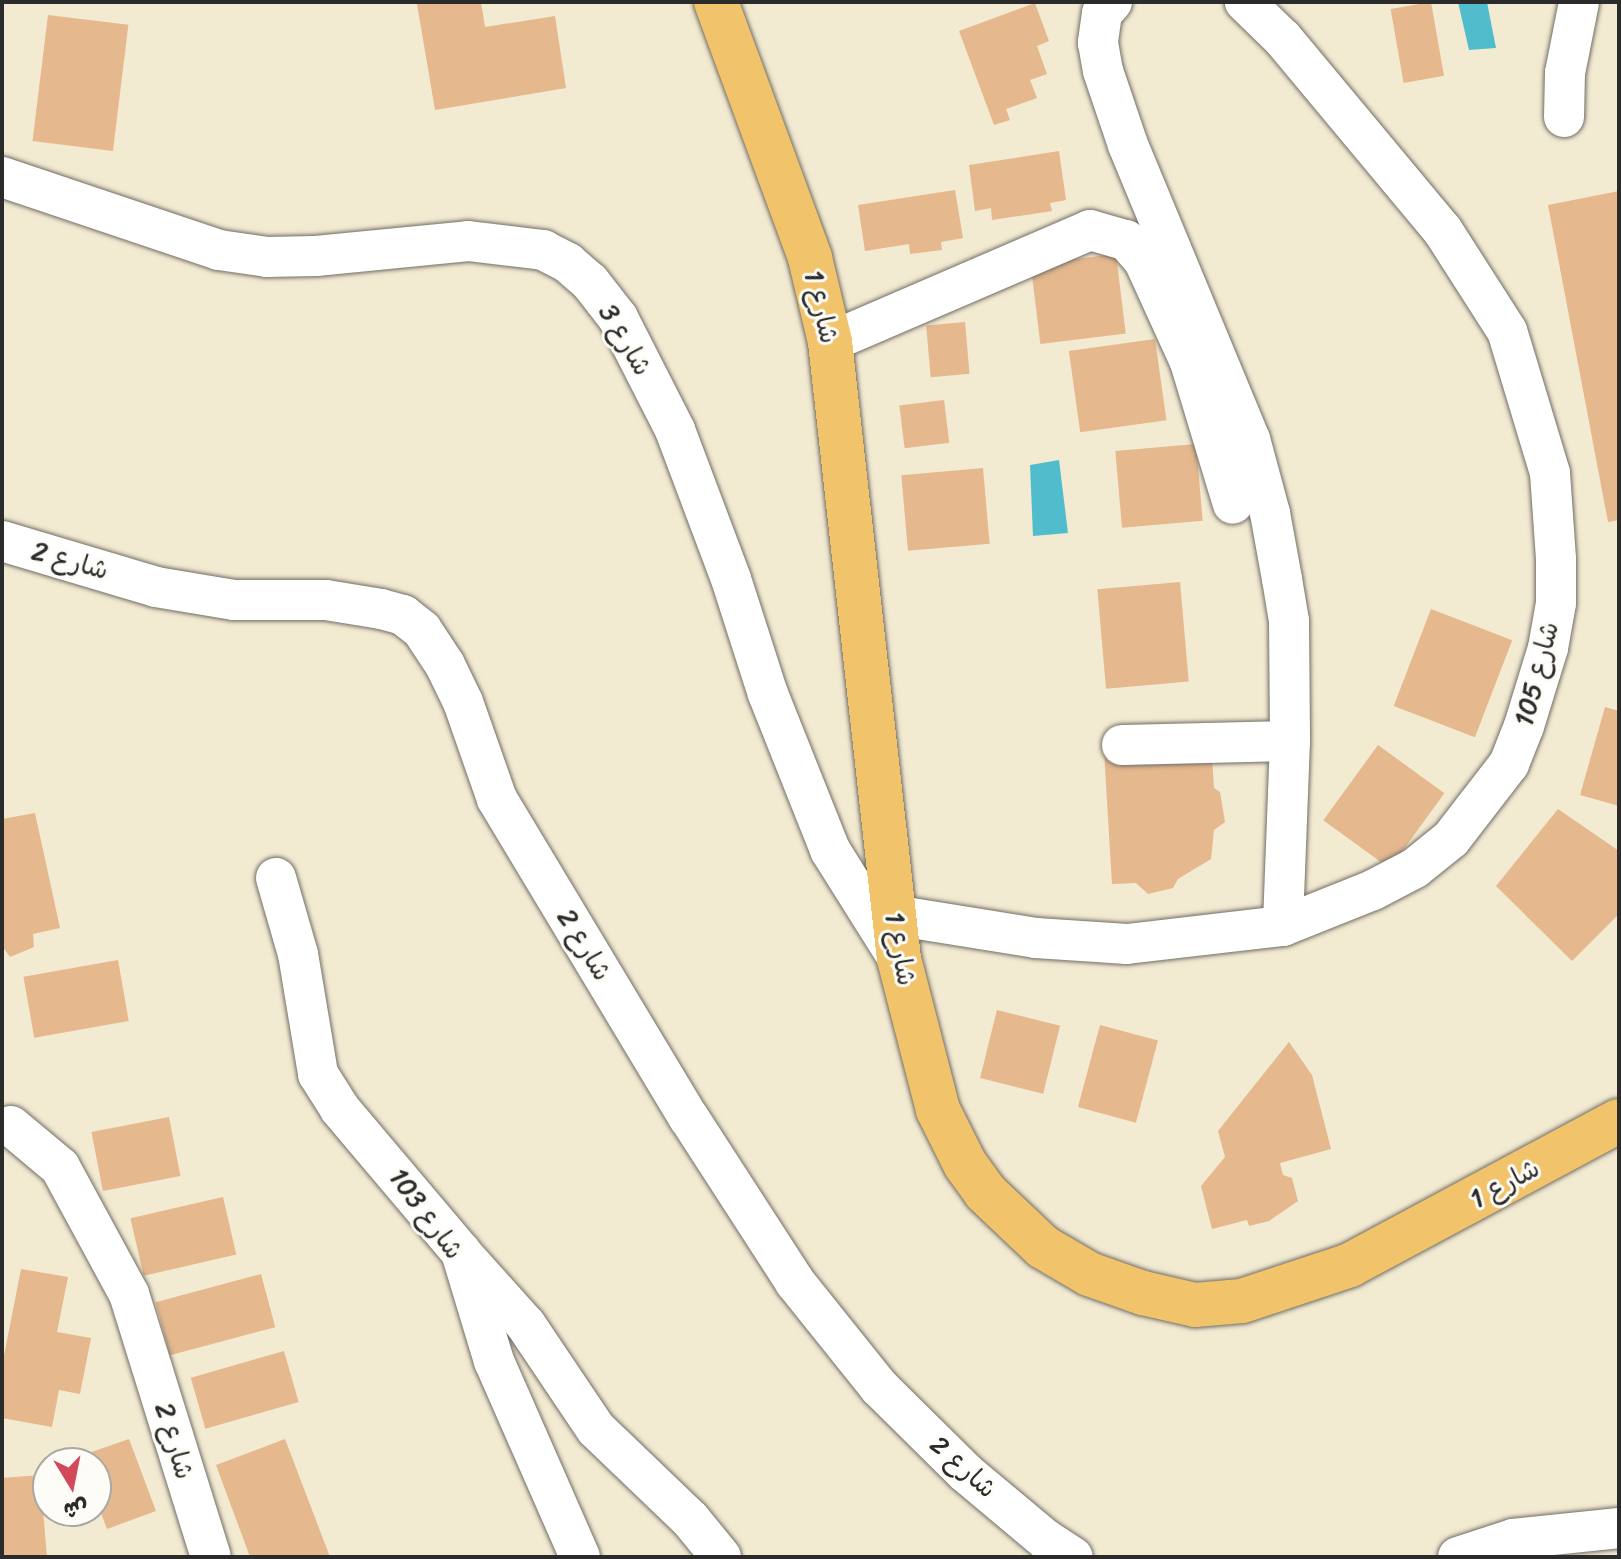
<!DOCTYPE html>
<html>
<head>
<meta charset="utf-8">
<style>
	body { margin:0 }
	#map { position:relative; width:1621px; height:1559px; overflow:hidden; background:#f3ead2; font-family:Sriracha,"Playpen Sans Arabic",sans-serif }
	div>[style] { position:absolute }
	.water>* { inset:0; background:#51bdcc }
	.building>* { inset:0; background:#e5b88e; transform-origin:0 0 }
	.roads { filter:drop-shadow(0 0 2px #716e65) drop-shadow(0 0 2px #716e65) }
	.minor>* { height:40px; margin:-20px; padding:0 20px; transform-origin:20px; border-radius:20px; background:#fff }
	.major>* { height:44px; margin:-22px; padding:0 22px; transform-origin:22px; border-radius:22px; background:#f1c36a }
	span { translate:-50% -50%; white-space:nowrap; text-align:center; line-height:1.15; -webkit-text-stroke:6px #fdfcf7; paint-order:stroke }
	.street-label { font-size:26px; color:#2b2b2b }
	.frame { position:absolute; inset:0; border:4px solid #2b2b2b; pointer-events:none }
	.north { position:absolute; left:32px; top:1447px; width:80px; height:80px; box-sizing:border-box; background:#fdfcf7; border:2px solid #a9a8a5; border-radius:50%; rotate:170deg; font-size:22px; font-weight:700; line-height:32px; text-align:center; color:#2b2b2b }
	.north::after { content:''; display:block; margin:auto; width:28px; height:36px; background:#d1495b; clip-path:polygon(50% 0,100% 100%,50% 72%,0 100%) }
</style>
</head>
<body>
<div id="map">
	<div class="water">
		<i style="clip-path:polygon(1458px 2px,1487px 2px,1496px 48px,1469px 50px)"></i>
		<i style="clip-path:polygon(1059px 460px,1068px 533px,1033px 536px,1030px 465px)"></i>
	</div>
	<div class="building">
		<i style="clip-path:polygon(431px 2px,481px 2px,485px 27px,555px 16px,566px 88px,435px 110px,417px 4px)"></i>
		<i style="left:1431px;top:2px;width:75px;height:41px;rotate:80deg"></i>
		<i style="clip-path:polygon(1035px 3px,1049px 41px,1037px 46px,1047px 74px,1030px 80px,1037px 98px,1006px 109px,1010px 120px,994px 125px,959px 31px)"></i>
		<i style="left:48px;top:15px;width:81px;height:127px;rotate:7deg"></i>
		<i style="clip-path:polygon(1059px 151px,1066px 200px,1050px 203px,1052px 211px,992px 220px,991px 208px,975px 211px,969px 165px)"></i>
		<i style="clip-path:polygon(955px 190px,963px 238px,941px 242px,942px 250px,910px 254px,909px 244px,865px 251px,858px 205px)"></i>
		<i style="clip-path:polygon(1619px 191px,1619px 520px,1608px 522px,1548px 205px)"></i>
		<i style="left:1116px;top:254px;width:80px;height:86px;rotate:83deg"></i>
		<i style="left:965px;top:322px;width:52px;height:39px;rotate:85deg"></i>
		<i style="left:1155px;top:339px;width:82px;height:87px;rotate:82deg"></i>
		<i style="left:944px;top:400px;width:43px;height:45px;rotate:83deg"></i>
		<i style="left:1196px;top:444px;width:77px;height:81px;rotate:85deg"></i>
		<i style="left:983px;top:468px;width:76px;height:82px;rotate:85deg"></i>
		<i style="left:1180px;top:582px;width:100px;height:83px;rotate:85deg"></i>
		<i style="left:1431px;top:609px;width:87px;height:104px;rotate:21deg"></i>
		<i style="clip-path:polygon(1605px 707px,1619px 711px,1619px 806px,1580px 795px)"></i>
		<i style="clip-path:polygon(1211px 744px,1214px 788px,1220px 792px,1225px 822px,1214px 830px,1211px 859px,1178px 879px,1173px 888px,1148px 894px,1136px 883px,1112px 884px,1104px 751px)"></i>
		<i style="left:1378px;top:745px;width:82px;height:93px;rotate:36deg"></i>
		<i style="clip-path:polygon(1558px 809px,1619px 851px,1619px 914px,1572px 961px,1496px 886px)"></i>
		<i style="clip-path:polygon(35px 813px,60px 928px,33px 934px,34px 947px,10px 957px,2px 946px,2px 819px)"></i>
		<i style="left:118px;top:960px;width:62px;height:96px;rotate:80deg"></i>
		<i style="left:997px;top:1010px;width:65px;height:70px;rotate:14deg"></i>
		<i style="left:1100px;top:1025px;width:60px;height:85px;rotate:15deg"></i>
		<i style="clip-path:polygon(1289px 1042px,1312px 1075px,1331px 1149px,1280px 1163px,1283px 1175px,1292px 1178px,1298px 1201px,1269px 1221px,1249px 1226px,1247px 1220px,1212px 1229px,1201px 1186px,1225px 1157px,1218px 1131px)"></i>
		<i style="left:169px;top:1117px;width:60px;height:79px;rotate:79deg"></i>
		<i style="left:223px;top:1197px;width:59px;height:95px;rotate:77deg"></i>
		<i style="clip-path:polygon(21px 1269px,68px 1277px,57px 1332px,91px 1338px,80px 1394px,59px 1390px,52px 1427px,2px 1418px,2px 1366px)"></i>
		<i style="left:261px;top:1274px;width:55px;height:109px;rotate:75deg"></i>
		<i style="left:284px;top:1351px;width:53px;height:97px;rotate:74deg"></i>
		<i style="clip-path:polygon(129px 1439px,156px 1511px,107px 1529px,96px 1500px,96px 1463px,83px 1463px,80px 1456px)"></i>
		<i style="clip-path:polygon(285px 1439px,330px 1557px,250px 1557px,216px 1465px)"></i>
		<i style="clip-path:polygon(40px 1475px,47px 1557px,2px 1557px,2px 1478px)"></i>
	</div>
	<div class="roads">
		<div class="minor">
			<i style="left:1112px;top:2px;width:15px;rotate:132deg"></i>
			<i style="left:1102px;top:13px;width:30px;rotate:98deg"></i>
			<i style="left:1098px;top:43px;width:28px;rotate:80deg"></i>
			<i style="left:1103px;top:71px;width:78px;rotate:71.3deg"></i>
			<i style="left:1128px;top:145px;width:318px;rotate:67.5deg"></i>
			<i style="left:1250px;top:439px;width:77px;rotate:74.9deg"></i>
			<i style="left:1270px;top:513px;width:67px;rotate:79.7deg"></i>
			<i style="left:1282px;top:579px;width:43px;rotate:80.5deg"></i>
			<i style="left:1289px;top:621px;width:120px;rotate:89.5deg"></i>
			<i style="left:1290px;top:741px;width:185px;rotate:92.2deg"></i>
			<i style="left:1564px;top:117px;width:44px;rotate:-88.7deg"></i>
			<i style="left:1565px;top:73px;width:72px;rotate:-78.8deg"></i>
			<i style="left:2px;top:177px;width:229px;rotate:18.6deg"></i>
			<i style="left:219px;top:250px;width:49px;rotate:8.3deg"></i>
			<i style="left:267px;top:257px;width:49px;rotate:-1.2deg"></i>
			<i style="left:316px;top:256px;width:153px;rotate:-5.6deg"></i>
			<i style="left:468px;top:241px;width:76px;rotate:6.8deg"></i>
			<i style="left:543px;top:250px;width:28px;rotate:27deg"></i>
			<i style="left:568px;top:263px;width:29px;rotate:41deg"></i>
			<i style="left:590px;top:282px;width:46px;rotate:52.1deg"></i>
			<i style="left:618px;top:318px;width:126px;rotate:63deg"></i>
			<i style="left:675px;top:430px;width:159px;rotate:69.4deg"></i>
			<i style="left:731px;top:579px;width:121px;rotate:72.2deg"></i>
			<i style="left:768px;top:694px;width:168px;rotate:68.3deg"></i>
			<i style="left:830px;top:850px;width:120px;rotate:57.9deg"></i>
			<i style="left:830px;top:342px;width:283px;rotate:-23.3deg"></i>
			<i style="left:1090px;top:230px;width:37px;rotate:16deg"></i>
			<i style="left:1126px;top:240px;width:28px;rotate:49deg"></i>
			<i style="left:1144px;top:261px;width:111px;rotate:65.5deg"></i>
			<i style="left:1190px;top:362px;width:148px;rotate:73.2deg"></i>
			<i style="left:2px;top:541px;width:161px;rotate:16.6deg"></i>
			<i style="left:156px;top:587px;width:79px;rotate:9.5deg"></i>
			<i style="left:234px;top:600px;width:92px"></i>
			<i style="left:326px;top:600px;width:56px;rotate:9.3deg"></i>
			<i style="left:381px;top:609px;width:23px;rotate:15deg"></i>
			<i style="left:403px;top:615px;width:24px;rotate:38deg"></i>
			<i style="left:422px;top:630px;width:42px;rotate:56.7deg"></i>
			<i style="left:445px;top:665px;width:41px;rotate:64.1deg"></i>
			<i style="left:463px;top:702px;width:103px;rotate:70.7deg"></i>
			<i style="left:497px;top:799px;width:372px;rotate:59deg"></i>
			<i style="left:689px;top:1118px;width:195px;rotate:57.1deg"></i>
			<i style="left:795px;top:1282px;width:134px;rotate:51.3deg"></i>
			<i style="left:879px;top:1387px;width:122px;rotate:44.7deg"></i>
			<i style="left:966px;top:1473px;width:103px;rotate:39.9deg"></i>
			<i style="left:1045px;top:1539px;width:33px;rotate:33deg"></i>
			<i style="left:1122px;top:745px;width:168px;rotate:-1.4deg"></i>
			<i style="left:276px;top:878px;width:79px;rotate:73.9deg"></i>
			<i style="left:298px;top:954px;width:122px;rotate:80.5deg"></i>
			<i style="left:318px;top:1074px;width:41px;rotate:57.8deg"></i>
			<i style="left:340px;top:1109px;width:187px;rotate:49.8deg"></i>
			<i style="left:461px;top:1252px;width:114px;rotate:73.2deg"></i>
			<i style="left:494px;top:1361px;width:214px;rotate:66.3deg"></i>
			<i style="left:893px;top:915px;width:145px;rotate:9.1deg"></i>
			<i style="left:1036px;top:938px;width:91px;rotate:3.8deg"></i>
			<i style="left:1127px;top:944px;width:157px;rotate:-6.6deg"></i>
			<i style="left:1283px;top:926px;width:97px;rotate:-21.8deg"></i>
			<i style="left:1373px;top:890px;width:47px;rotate:-27.6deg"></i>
			<i style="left:1415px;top:868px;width:46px;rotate:-38.9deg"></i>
			<i style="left:1451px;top:839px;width:95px;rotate:-52.3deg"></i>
			<i style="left:1509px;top:764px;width:41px;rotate:-68.5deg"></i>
			<i style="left:1524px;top:726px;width:82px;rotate:-72.9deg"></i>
			<i style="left:1548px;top:648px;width:46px;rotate:-79.9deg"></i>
			<i style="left:1556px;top:603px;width:44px;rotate:-90deg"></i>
			<i style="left:1556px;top:559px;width:86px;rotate:-94deg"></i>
			<i style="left:1550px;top:473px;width:148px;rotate:-106.8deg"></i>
			<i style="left:1507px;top:331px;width:119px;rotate:-122.6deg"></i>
			<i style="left:1443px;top:231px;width:251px;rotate:-129.8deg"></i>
			<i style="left:1282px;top:38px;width:52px;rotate:-135.8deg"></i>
			<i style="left:11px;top:1126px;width:64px;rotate:39.9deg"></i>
			<i style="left:60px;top:1167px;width:145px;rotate:61.5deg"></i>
			<i style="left:129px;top:1294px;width:275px;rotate:72.7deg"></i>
			<i style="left:465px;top:1257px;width:91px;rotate:48.1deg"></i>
			<i style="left:526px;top:1325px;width:125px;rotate:56.1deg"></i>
			<i style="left:596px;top:1429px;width:130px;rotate:43.8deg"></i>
			<i style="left:690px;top:1519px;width:49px;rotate:50.8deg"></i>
			<i style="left:1458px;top:1557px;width:58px;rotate:-18.1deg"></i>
			<i style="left:1513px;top:1539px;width:107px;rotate:-5.9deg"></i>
		</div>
		<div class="major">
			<i style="left:716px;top:2px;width:273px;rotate:69.8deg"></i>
			<i style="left:810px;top:258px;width:86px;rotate:76.6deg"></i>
			<i style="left:830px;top:342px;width:621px;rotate:83.62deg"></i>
			<i style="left:899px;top:959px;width:156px;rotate:75.5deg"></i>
			<i style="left:938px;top:1110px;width:60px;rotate:63.4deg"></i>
			<i style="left:965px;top:1164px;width:34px;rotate:54deg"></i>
			<i style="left:985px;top:1192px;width:80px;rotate:43.5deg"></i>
			<i style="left:1043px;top:1247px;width:53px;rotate:30.4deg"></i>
			<i style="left:1089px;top:1274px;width:57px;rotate:19.4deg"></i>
			<i style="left:1143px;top:1293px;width:53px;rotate:13deg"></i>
			<i style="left:1195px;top:1305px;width:47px;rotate:-4.9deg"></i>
			<i style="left:1242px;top:1301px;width:114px;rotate:-18.4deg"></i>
			<i style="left:1350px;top:1265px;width:305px;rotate:-28.2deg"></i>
		</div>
	</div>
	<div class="street-label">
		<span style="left:821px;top:307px;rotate:77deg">شارع 1</span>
		<span style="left:625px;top:340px;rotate:60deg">شارع 3</span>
		<span style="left:70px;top:561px;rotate:16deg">شارع 2</span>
		<span style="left:1537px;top:674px;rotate:-75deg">شارع 105</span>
		<span style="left:584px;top:945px;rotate:59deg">شارع 2</span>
		<span style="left:900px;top:949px;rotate:80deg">شارع 1</span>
		<span style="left:1505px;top:1184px;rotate:-28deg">شارع 1</span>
		<span style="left:426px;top:1214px;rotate:54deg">شارع 103</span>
		<span style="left:174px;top:1441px;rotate:74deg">شارع 2</span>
		<span style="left:963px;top:1467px;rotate:42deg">شارع 2</span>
	</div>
	<div class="frame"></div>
	<div class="north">ش</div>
</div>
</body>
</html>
